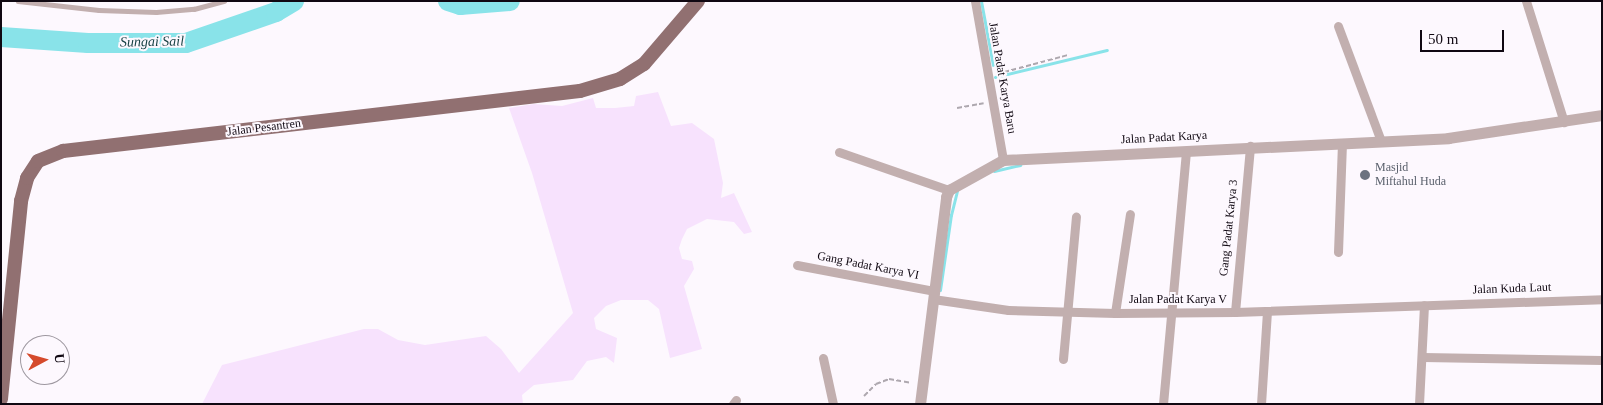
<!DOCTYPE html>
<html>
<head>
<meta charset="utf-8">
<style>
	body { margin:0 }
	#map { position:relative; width:1603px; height:405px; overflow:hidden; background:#fdf8fe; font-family:"Times New Roman",serif }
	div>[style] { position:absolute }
	.green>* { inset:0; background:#f7e2fd }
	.stream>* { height:3px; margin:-1.5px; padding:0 1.5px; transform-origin:1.5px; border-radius:1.5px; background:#89e3e9 }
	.river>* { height:20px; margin:-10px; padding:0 10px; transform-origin:10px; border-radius:10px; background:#89e3e9 }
	.path>* { height:2px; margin-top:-1px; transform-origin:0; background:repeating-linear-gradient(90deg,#aea8af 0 5px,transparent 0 7.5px) }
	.service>* { height:4.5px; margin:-2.25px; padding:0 2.25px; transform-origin:2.25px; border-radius:2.25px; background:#c2afaf }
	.minor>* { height:9px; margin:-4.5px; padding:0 4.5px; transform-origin:4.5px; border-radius:4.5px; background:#c2afaf }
	.tertiary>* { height:11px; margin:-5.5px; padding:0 5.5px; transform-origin:5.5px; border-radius:5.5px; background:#c2afaf }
	.primary>* { height:14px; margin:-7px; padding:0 7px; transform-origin:7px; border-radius:7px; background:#917071 }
	.dots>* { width:14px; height:14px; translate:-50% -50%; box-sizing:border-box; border:2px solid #fdf8fe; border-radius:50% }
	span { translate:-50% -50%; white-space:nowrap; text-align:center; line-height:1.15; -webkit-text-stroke:4px #fdf8fe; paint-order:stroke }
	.street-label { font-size:12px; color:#100812 }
	.worship-label { font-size:12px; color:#5b616d }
	.left { translate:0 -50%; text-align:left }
	.water-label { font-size:14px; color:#153f42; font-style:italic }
	.frame { position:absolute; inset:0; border:2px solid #100812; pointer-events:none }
	.north { position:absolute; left:20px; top:335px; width:50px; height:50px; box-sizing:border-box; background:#fdf8fe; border:1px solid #9e98a0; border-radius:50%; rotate:84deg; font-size:14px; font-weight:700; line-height:20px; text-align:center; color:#100812 }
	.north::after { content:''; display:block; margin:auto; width:18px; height:22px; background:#d54a2c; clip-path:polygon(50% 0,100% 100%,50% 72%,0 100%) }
	.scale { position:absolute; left:1420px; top:30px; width:84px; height:22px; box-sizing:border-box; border:2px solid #100812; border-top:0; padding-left:6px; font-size:15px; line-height:18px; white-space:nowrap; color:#100812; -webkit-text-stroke:4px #fdf8fe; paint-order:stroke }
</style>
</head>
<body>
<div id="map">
	<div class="green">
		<i style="clip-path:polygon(658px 92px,671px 126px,692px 123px,714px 139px,723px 183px,721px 198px,734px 193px,752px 232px,744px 234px,734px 222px,707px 219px,687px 229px,682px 239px,679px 248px,682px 259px,692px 261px,694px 269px,684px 286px,702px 349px,670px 358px,659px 309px,648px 300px,621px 300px,606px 306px,594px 318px,596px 329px,617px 338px,614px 363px,606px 357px,587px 361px,573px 380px,534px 385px,522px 395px,523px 404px,202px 404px,222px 365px,364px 329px,378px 329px,398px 340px,425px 345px,486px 336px,501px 349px,519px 373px,573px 313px,532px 173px,509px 108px,534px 104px,562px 106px,593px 98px,596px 108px,615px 108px,634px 106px,636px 96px)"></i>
	</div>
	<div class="stream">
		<i style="left:981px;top:1px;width:65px;rotate:79.4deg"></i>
		<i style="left:995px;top:77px;width:115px;rotate:-13.6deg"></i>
		<i style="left:994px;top:171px;width:27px;rotate:-13deg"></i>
		<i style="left:940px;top:290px;width:76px;rotate:-81.7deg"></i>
		<i style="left:951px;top:215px;width:25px;rotate:-76deg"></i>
	</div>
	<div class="river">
		<i style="left:448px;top:1px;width:13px;rotate:18deg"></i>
		<i style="left:460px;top:5px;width:50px;rotate:-4.6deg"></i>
		<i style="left:1px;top:37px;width:87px;rotate:3.9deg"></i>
		<i style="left:88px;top:43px;width:98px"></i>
		<i style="left:186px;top:43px;width:95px;rotate:-19deg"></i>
		<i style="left:276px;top:12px;width:21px;rotate:-31deg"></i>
	</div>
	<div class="path">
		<i style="left:997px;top:74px;width:73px;rotate:-15deg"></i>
		<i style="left:957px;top:108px;width:27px;rotate:-10deg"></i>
		<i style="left:864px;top:396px;width:17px;rotate:-45deg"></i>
		<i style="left:876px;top:384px;width:14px;rotate:-21deg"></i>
		<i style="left:889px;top:379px;width:22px;rotate:10deg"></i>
	</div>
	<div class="service">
		<i style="left:18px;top:1px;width:81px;rotate:6.3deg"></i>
		<i style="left:99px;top:10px;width:57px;rotate:2deg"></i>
		<i style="left:156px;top:12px;width:38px;rotate:-5deg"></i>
		<i style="left:194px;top:9px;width:31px;rotate:-15deg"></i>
	</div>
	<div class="minor">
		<i style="left:975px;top:1px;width:161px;rotate:80deg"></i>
		<i style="left:1526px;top:1px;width:127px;rotate:72.6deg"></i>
		<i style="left:1338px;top:26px;width:123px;rotate:69.5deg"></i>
		<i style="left:839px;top:152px;width:116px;rotate:19.1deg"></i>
		<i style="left:1338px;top:252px;width:109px;rotate:-87.9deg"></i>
		<i style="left:797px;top:265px;width:139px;rotate:10.7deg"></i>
		<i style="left:933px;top:299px;width:76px;rotate:8.3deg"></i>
		<i style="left:1008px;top:310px;width:107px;rotate:1.6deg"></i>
		<i style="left:1115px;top:313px;width:120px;rotate:-0.5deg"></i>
		<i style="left:1235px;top:312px;width:367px;rotate:-2deg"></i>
		<i style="left:1235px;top:312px;width:167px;rotate:-84.8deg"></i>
		<i style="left:1115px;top:313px;width:100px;rotate:-81.4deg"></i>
		<i style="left:1423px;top:357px;width:179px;rotate:1deg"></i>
		<i style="left:823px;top:358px;width:47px;rotate:77.7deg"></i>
		<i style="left:1063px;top:359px;width:143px;rotate:-84.8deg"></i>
		<i style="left:733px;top:404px;width:5px;rotate:-53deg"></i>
		<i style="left:1163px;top:404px;width:254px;rotate:-84.8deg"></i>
		<i style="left:1261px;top:404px;width:93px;rotate:-86.3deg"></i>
		<i style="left:1419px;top:404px;width:99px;rotate:-87.1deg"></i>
	</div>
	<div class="tertiary">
		<i style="left:920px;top:404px;width:209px;rotate:-82.8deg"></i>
		<i style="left:946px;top:197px;width:8px;rotate:-67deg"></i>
		<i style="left:949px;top:190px;width:62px;rotate:-29.1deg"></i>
		<i style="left:1003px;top:160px;width:446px;rotate:-2.8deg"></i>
		<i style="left:1448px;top:138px;width:156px;rotate:-8.5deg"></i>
	</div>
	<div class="primary">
		<i style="left:1px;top:399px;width:199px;rotate:-84.2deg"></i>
		<i style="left:21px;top:201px;width:24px;rotate:-75deg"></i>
		<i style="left:27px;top:178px;width:20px;rotate:-57deg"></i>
		<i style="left:38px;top:161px;width:27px;rotate:-22deg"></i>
		<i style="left:63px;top:151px;width:520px;rotate:-6.62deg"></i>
		<i style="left:580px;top:91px;width:42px;rotate:-16.7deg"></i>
		<i style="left:620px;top:79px;width:28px;rotate:-32deg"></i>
		<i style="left:644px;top:64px;width:83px;rotate:-49.4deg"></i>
	</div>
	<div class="dots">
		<i style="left:1365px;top:175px;background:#6b7280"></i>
	</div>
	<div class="street-label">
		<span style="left:1002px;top:78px;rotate:80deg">Jalan Padat Karya Baru</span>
		<span style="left:264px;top:128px;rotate:-7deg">Jalan Pesantren</span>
		<span style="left:1164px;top:138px;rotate:-3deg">Jalan Padat Karya</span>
		<span style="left:1229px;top:228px;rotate:-84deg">Gang Padat Karya 3</span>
		<span style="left:868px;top:266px;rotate:11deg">Gang Padat Karya VI</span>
		<span style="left:1512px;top:289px;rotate:-2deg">Jalan Kuda Laut</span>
		<span style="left:1178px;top:300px">Jalan Padat Karya V</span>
	</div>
	<div class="worship-label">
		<span class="left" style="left:1375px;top:175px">Masjid<br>Miftahul Huda</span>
	</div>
	<div class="water-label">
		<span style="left:152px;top:42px;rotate:-1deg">Sungai Sail</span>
	</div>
	<div class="frame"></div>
	<div class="north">U</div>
	<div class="scale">50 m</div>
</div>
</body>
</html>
